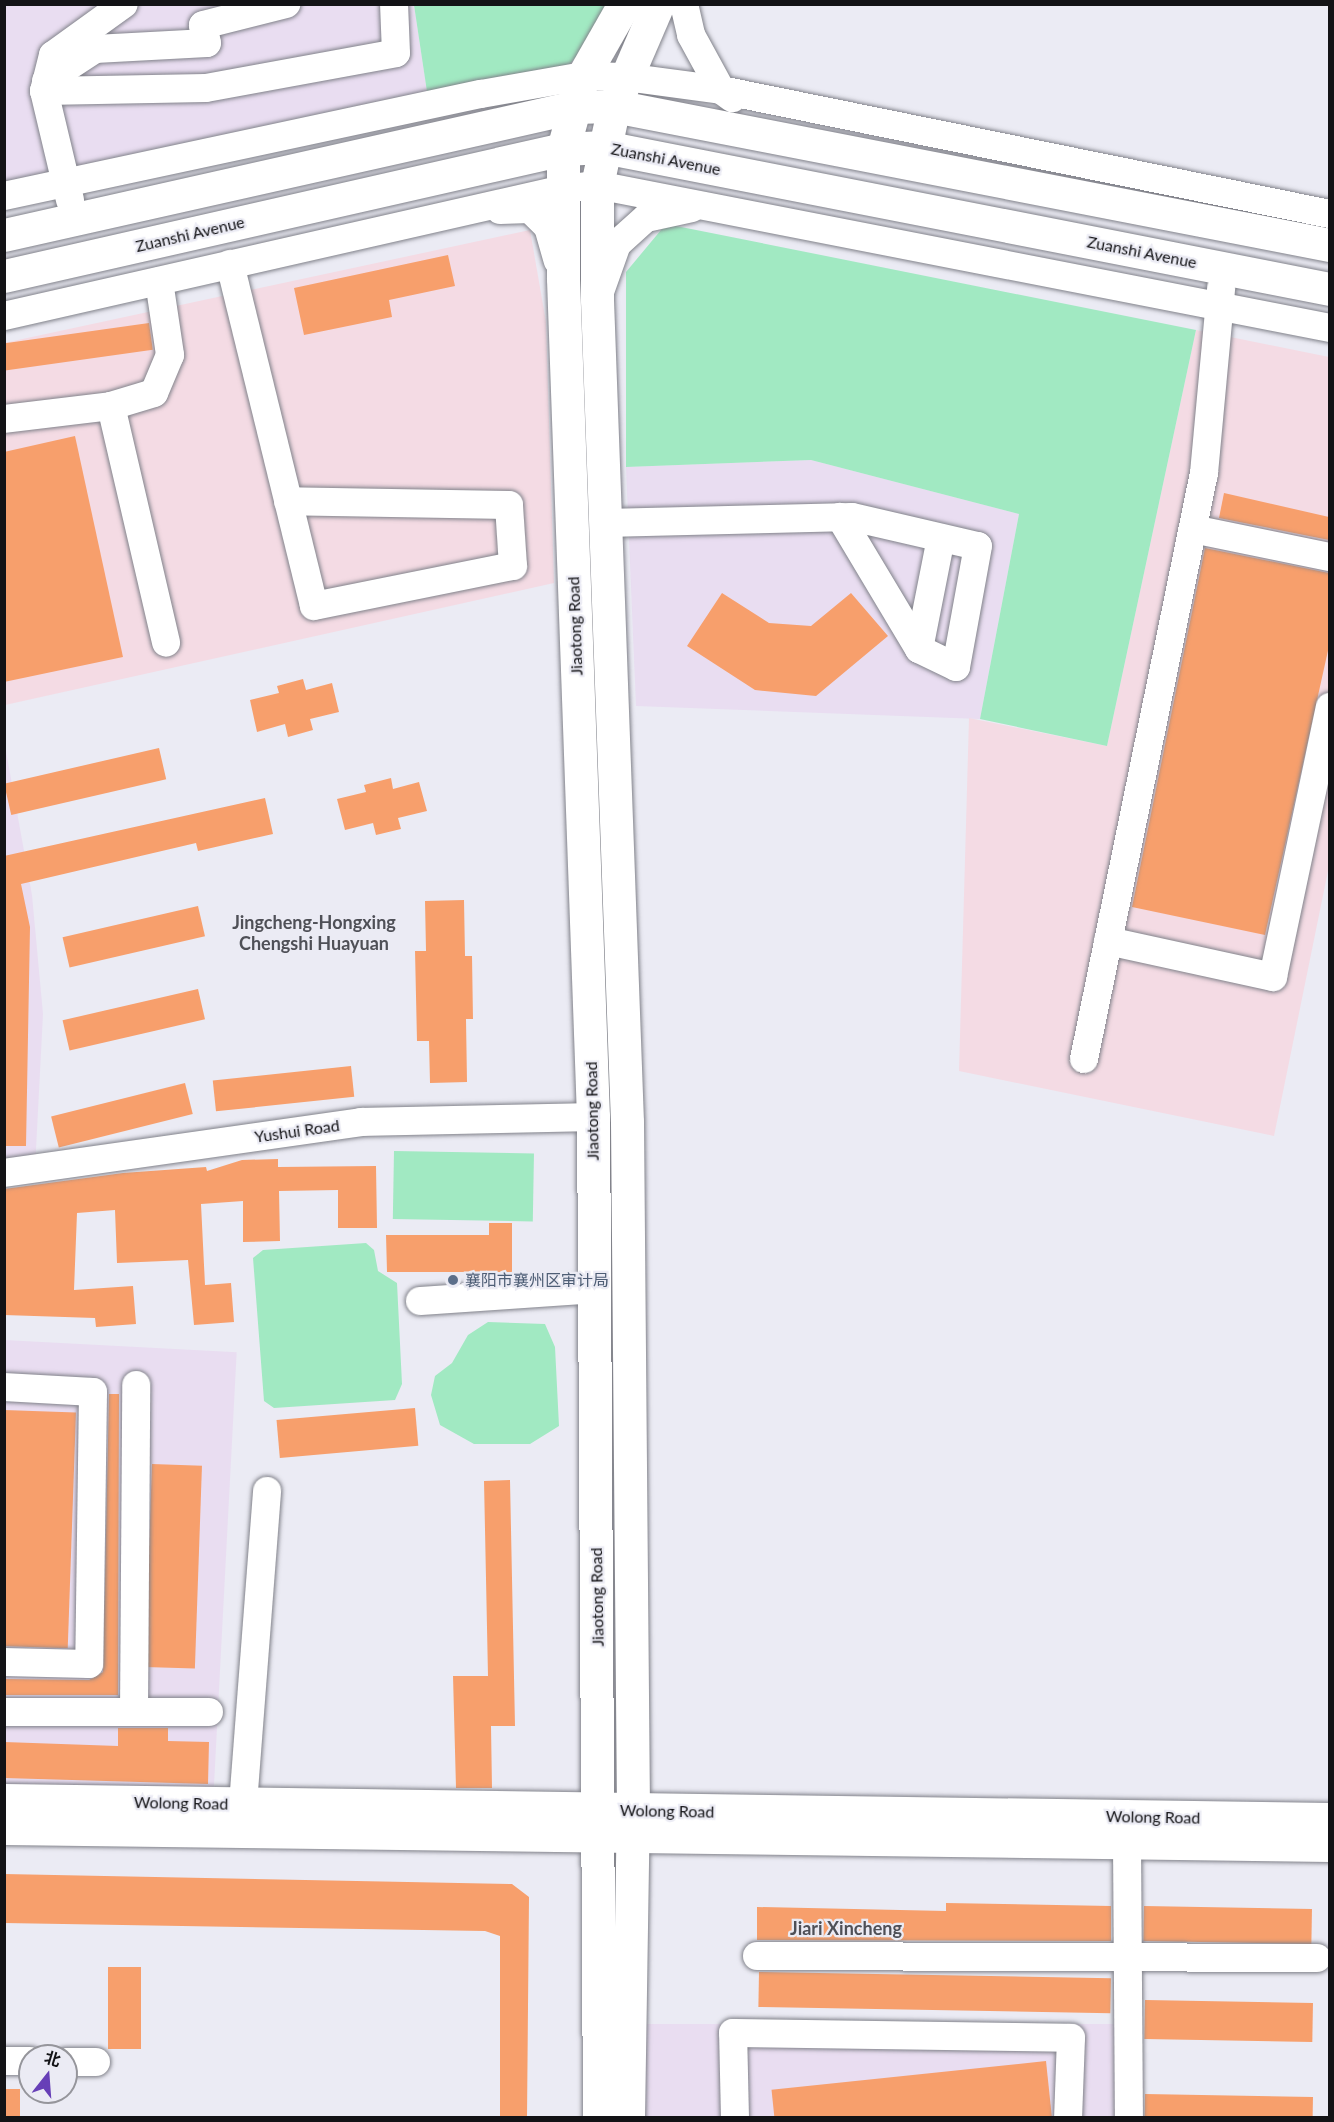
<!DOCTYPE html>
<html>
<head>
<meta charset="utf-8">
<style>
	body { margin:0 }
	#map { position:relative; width:1334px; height:2122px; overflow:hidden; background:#ebebf4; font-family:Lato,"Noto Sans SC",sans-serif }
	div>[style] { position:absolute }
	.commercial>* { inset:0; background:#e9ddf1; transform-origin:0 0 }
	.industrial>* { inset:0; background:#f4dbe4 }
	.green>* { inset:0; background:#a1e9c2; transform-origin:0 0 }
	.building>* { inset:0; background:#f79f6c; transform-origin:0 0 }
	.roads { filter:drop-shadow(0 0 2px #81828a) drop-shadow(0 0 2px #81828a) }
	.minor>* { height:28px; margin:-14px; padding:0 14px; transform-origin:14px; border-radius:14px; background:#fff }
	.major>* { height:33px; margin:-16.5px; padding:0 16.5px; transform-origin:16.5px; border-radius:16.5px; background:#fff }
	.highway>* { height:33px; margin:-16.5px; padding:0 16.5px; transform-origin:16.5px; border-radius:16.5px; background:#fff }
	.dots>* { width:16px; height:16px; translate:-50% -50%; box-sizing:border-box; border:3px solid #ebebf4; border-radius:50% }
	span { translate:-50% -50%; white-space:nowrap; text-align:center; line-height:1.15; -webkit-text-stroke:4.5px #ebebf4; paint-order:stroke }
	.street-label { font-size:16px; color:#131316 }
	.service-label { font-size:16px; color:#4e5e75 }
	.left { translate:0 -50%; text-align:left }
	.neighbourhood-label { font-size:18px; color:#4f5057; font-weight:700 }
	.frame { position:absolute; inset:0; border:6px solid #131316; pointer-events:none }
	.north { position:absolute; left:18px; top:2044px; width:60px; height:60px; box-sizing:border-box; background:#ebebf4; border:2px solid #95959b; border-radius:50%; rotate:17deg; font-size:16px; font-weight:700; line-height:24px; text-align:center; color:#131316 }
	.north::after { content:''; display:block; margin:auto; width:21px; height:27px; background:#673fb7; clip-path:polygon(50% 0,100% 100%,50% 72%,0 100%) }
</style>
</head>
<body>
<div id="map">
	<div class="commercial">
		<i style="clip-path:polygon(4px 5px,414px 5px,429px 105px,5px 196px)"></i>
		<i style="clip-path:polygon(811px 460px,1019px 514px,980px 719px,636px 706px,626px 467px)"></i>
		<i style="clip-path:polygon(4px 740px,32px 895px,43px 1014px,35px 1169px,4px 1173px)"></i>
		<i style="left:4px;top:1340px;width:233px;height:460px;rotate:3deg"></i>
		<i style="left:630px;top:2024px;width:499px;height:94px"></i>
	</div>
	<div class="industrial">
		<i style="clip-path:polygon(530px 230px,546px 322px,554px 583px,5px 705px,4px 343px)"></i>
		<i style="clip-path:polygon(1196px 330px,1329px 357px,1329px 866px,1274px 1136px,959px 1071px,969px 718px,1107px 746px)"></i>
	</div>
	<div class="green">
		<i style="clip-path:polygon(414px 5px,622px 5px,568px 66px,429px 105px)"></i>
		<i style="clip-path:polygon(666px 224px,1196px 330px,1107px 746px,980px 719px,1019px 514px,811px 460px,626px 467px,626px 272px)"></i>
		<i style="left:394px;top:1151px;width:140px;height:68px;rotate:1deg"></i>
		<i style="clip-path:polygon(366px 1243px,374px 1250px,378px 1271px,397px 1283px,402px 1384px,395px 1400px,274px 1408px,264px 1401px,253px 1258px,263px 1250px)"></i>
		<i style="clip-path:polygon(488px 1322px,545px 1324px,555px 1347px,559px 1426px,530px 1444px,474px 1444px,440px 1425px,431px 1395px,435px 1376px,452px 1363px,468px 1335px)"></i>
	</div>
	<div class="building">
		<i style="clip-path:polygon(448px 255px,455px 286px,389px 300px,392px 317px,304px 335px,294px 288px)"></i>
		<i style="left:149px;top:323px;width:27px;height:149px;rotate:82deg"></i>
		<i style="clip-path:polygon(75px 436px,123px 657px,4px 682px,4px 452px)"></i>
		<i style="clip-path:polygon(1224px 493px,1329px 517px,1329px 540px,1219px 518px)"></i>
		<i style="clip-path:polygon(1205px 548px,1329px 573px,1329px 646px,1265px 935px,1132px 907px)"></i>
		<i style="clip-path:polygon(722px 593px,769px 623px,811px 626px,851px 593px,888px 636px,816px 696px,755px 690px,687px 646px)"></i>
		<i style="clip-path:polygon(303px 679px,306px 690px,332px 683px,339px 712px,310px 719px,313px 730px,288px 737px,285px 724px,257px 732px,250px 700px,279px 693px,277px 686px)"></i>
		<i style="left:159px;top:748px;width:32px;height:159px;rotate:77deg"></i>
		<i style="clip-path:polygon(391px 778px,393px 789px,419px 782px,427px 811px,398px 818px,401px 829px,376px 835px,373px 823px,345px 830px,337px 799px,366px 792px,364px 785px)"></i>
		<i style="clip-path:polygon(265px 798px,273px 834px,198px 851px,196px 843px,21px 884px,30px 927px,26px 1146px,4px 1146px,4px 856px)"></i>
		<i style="clip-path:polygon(464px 900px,465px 956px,472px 956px,473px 1019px,466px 1019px,467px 1082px,430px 1083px,429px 1041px,417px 1041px,415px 951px,426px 951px,425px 901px)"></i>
		<i style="left:198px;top:906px;width:31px;height:139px;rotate:77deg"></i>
		<i style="left:198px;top:989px;width:31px;height:139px;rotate:77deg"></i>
		<i style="left:351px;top:1066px;width:31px;height:139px;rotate:84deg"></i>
		<i style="left:185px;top:1083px;width:32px;height:138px;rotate:76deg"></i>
		<i style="clip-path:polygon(278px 1159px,278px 1167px,376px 1166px,377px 1228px,338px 1228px,338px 1190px,279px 1191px,280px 1241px,243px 1242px,243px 1201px,201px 1204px,205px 1285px,231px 1283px,234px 1322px,194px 1325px,188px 1260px,117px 1263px,115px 1210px,77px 1213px,74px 1290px,133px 1286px,136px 1324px,96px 1327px,95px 1318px,4px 1315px,4px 1189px,123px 1173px,206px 1167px,207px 1171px,242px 1160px)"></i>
		<i style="clip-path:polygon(489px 1223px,512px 1223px,512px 1272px,387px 1272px,386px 1235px,489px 1235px)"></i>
		<i style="clip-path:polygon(109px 1394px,119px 1394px,118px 1695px,4px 1695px,4px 1679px,89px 1680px,103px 1672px)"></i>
		<i style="left:415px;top:1408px;width:38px;height:139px;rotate:85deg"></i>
		<i style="left:4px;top:1410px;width:72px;height:236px;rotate:2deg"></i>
		<i style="left:152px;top:1464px;width:50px;height:203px;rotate:2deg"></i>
		<i style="clip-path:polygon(510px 1480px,515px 1726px,491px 1726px,492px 1788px,456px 1788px,453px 1676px,488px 1676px,484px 1481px)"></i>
		<i style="clip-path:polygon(118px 1728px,168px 1728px,168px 1741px,209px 1742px,208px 1784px,4px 1778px,4px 1742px,118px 1746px)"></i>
		<i style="clip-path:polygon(4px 1874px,512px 1884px,529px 1897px,527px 2118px,500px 2118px,500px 1936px,485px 1931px,4px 1923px)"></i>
		<i style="clip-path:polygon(946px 1903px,1111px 1906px,1111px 1941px,757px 1940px,757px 1907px,946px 1911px)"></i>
		<i style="left:1144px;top:1906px;width:168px;height:35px;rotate:1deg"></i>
		<i style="left:108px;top:1967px;width:33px;height:82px"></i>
		<i style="left:759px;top:1972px;width:352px;height:35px;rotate:1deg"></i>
		<i style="left:1145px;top:2000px;width:168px;height:39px;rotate:1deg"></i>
		<i style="left:1046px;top:2061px;width:57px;height:276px;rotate:84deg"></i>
		<i style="left:4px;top:2089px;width:16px;height:29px"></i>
		<i style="left:1145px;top:2094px;width:168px;height:24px;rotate:1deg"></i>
	</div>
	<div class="roads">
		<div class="minor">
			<i style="left:684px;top:4px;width:32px;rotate:77deg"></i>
			<i style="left:691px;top:35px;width:63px;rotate:61.4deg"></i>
			<i style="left:721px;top:90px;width:14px;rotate:36deg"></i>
			<i style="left:46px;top:81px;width:59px;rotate:-33.1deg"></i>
			<i style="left:95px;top:49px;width:112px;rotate:-3.1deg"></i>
			<i style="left:207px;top:43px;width:18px;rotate:-103deg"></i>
			<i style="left:203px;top:25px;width:86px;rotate:-14.2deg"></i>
			<i style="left:44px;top:91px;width:162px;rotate:-1.1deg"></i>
			<i style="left:206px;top:88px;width:193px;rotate:-10.4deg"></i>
			<i style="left:396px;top:53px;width:49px;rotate:-92.3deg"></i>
			<i style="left:4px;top:196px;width:488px;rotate:-12.1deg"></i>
			<i style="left:481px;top:94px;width:104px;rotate:-10deg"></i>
			<i style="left:583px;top:76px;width:42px;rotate:1.4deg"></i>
			<i style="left:625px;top:77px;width:97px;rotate:7.7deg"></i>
			<i style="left:721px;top:90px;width:621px;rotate:11.51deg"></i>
			<i style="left:70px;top:200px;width:112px;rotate:-103.4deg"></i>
			<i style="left:44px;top:91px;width:37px;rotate:-76deg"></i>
			<i style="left:53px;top:55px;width:87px;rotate:-35.7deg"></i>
			<i style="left:500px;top:210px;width:30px;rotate:-2deg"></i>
			<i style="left:530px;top:209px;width:25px;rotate:45deg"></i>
			<i style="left:548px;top:227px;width:35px;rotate:74deg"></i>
			<i style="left:230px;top:264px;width:352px;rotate:76.2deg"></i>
			<i style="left:314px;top:606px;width:203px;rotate:-11.4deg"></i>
			<i style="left:513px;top:566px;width:61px;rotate:-93.8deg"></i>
			<i style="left:509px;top:505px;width:221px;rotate:-179deg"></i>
			<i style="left:159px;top:281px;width:75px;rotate:81.5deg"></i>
			<i style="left:170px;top:355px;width:41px;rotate:112.8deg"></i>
			<i style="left:154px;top:393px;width:45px;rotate:163.2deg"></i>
			<i style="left:111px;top:406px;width:243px;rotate:76.9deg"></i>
			<i style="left:601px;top:289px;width:48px;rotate:-70.4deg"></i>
			<i style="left:617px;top:244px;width:39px;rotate:-42deg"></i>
			<i style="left:646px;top:218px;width:47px;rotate:-12.3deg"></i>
			<i style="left:4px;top:316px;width:573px;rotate:-12.8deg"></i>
			<i style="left:563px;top:189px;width:34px;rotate:-7deg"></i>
			<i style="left:597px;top:185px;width:747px;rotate:11.04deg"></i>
			<i style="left:4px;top:419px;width:108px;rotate:-6.9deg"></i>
			<i style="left:605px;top:523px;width:247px;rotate:-1.4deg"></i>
			<i style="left:852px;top:517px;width:129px;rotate:13deg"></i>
			<i style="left:978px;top:546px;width:123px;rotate:100.3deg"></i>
			<i style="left:956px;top:667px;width:41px;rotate:-154.1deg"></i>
			<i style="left:919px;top:649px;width:154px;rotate:-120.9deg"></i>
			<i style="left:1193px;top:529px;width:140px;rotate:11.6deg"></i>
			<i style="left:919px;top:649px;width:113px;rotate:-78.8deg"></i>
			<i style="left:1108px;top:941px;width:169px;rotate:12.3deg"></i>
			<i style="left:1273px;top:977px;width:276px;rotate:-78.1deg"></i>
			<i style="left:1084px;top:1059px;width:598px;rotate:-78.43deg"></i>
			<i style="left:1204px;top:473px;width:186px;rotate:-84.7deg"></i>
			<i style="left:4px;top:1173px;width:361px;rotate:-8.1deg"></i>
			<i style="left:361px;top:1122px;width:232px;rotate:-1.2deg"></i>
			<i style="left:420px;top:1301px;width:174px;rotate:-3.9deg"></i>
			<i style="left:4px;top:1387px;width:89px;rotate:3.2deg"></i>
			<i style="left:93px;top:1392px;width:272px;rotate:90.8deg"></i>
			<i style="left:89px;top:1664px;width:85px;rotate:-178.7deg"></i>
			<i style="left:4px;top:1712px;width:205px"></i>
			<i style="left:134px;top:1712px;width:327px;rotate:-89.6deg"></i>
			<i style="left:243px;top:1804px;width:314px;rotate:-85.6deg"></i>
			<i style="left:1127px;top:1842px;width:276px;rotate:89.6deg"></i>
			<i style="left:757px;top:1956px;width:560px;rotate:0.2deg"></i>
			<i style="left:4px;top:2061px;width:26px"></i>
			<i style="left:66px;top:2062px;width:30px"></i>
			<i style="left:735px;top:2118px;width:85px;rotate:-91.3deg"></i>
			<i style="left:733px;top:2033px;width:338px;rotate:0.8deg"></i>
			<i style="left:1071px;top:2038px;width:80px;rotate:92.1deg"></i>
		</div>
		<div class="major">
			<i style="left:4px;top:1800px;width:1326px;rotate:0.82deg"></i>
			<i style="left:4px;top:1828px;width:1326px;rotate:0.73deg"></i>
			<i style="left:599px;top:2118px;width:1001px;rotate:-90.34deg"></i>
			<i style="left:593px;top:1117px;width:840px;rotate:-92.05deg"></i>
			<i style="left:563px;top:278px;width:129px;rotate:-90deg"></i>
			<i style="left:563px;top:149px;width:76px;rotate:-74.7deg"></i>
			<i style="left:583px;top:76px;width:83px;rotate:-60.3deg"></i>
			<i style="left:628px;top:2118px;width:308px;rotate:-89.1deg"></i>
			<i style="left:633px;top:1810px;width:688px;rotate:-90.5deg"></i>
			<i style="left:627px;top:1122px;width:824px;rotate:-92.09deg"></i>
			<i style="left:597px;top:299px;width:114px;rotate:-90deg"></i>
			<i style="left:597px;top:185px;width:81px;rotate:-77.9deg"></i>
			<i style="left:614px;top:106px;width:111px;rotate:-66.7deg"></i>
		</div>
		<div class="highway">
			<i style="left:4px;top:235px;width:584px;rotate:-12.66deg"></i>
			<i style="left:574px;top:107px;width:40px;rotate:-1.4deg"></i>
			<i style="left:614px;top:106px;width:729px;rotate:10.99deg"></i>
			<i style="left:4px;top:276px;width:573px;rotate:-12.8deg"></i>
			<i style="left:563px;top:149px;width:41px;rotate:-2.8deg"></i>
			<i style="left:604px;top:147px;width:740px;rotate:11.07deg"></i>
		</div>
	</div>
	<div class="dots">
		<i style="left:453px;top:1280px;background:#5c6f8a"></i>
	</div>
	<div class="street-label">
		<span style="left:666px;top:159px;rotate:11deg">Zuanshi Avenue</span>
		<span style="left:190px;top:234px;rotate:-13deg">Zuanshi Avenue</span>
		<span style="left:1142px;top:252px;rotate:11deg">Zuanshi Avenue</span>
		<span style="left:575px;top:626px;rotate:-92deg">Jiaotong Road</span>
		<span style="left:592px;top:1111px;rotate:-91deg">Jiaotong Road</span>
		<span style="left:297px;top:1131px;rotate:-8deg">Yushui Road</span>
		<span style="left:597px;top:1597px;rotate:-91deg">Jiaotong Road</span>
		<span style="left:181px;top:1803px;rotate:1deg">Wolong Road</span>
		<span style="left:667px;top:1811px;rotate:1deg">Wolong Road</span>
		<span style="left:1153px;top:1817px;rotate:1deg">Wolong Road</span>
	</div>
	<div class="service-label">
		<span class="left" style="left:465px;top:1280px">襄阳市襄州区审计局</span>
	</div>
	<div class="neighbourhood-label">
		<span style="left:314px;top:933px">Jingcheng-Hongxing<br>Chengshi Huayuan</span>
		<span style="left:846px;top:1928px">Jiari Xincheng</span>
	</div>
	<div class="frame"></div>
	<div class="north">北</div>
</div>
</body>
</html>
